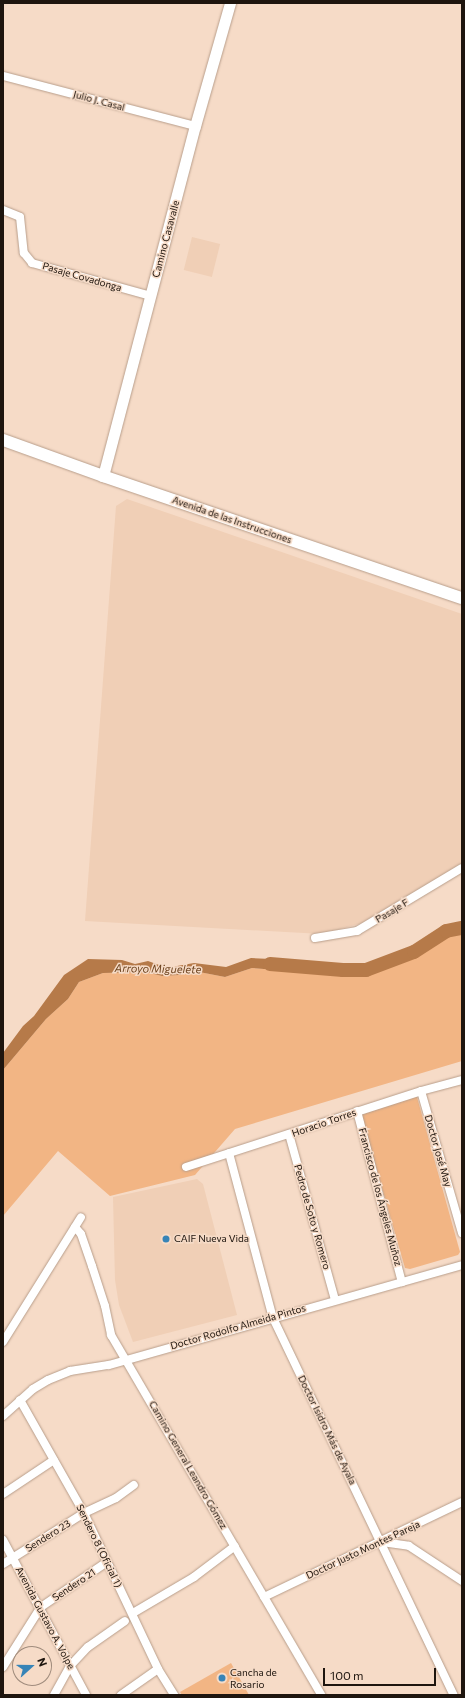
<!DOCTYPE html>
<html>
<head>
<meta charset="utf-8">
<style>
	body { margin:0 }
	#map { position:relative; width:465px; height:1698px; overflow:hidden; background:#f6dbc7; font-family:Commissioner,sans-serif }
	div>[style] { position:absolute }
	.built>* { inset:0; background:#f0cfb6; transform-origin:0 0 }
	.green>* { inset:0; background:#f2b584 }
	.water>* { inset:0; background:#b67a49 }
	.river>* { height:14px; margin:-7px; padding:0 7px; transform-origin:7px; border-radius:7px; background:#b67a49 }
	.roads { filter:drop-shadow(0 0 1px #b89e8b) drop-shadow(0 0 1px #b89e8b) }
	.street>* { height:8px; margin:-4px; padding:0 4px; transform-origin:4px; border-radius:4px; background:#fff }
	.secondary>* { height:11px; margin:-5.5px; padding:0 5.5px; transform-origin:5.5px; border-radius:5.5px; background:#fff }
	.primary>* { height:12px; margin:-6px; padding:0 6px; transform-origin:6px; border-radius:6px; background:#fff }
	.dots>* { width:11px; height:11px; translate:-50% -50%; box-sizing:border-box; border:2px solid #f6dbc7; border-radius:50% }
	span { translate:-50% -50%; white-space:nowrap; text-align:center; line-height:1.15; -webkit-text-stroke:3px #f6dbc7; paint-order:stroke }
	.street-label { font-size:10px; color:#1e150e }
	.poi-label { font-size:10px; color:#1e150e }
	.left { translate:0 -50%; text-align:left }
	.water-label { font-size:11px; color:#6d431e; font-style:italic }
	.frame { position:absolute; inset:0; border:4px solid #1e150e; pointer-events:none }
	.north { position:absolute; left:12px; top:1646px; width:40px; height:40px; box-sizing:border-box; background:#f6dbc7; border:1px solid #a08c7d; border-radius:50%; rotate:69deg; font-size:11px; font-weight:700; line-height:16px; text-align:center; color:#1e150e }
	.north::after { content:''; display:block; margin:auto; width:14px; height:18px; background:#3784b7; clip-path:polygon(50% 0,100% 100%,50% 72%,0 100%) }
	.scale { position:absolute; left:323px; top:1668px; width:113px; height:18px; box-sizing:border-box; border:2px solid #1e150e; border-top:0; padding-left:5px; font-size:12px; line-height:14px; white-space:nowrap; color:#1e150e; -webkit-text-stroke:3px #f6dbc7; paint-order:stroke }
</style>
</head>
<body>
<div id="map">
	<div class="built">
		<i style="left:192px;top:237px;width:29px;height:34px;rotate:14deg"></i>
		<i style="clip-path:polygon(127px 499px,462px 614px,462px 864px,362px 923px,322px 934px,85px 921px,116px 506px)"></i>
		<i style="clip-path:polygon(197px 1179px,203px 1184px,237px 1315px,133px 1342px,119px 1305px,115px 1280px,113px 1197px)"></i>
	</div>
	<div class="green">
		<i style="clip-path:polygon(462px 928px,462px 1061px,235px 1129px,195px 1175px,110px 1196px,58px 1151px,3px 1216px,3px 1070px,46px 1019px,68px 999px,79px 982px,103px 973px,147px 972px,162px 976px,179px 975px,194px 971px,225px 977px,252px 968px,277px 970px,288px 966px,310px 967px,343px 970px,366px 970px,414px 952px,446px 931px)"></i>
		<i style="clip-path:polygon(414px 1095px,417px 1097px,460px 1252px,458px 1255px,410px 1269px,405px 1268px,361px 1115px)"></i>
		<i style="clip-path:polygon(231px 1663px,249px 1695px,182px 1695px,180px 1692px)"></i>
	</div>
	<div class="water">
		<i style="clip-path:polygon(251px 958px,271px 959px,288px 966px,277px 970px,252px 968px,225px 977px,194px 971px,179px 975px,162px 976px,146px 972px,103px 973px,79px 982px,68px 999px,46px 1019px,3px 1070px,3px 1053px,23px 1026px,34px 1016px,64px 975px,88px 959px,122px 960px,135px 964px,148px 961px,162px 966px,177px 966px,194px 963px,226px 967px)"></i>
	</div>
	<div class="river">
		<i style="left:270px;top:964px;width:73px;rotate:4.7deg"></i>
		<i style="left:343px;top:970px;width:23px"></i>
		<i style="left:366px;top:970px;width:51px;rotate:-20.6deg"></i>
		<i style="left:414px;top:952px;width:38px;rotate:-33deg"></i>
		<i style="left:446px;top:931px;width:16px;rotate:-11deg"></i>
	</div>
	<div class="roads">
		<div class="street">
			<i style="left:3px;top:76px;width:198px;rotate:14.6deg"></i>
			<i style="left:3px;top:210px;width:18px;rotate:22deg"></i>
			<i style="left:20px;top:217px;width:36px;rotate:84deg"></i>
			<i style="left:24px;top:253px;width:13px;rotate:51deg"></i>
			<i style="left:32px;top:263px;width:123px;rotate:15.5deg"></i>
			<i style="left:315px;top:938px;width:43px;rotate:-9.5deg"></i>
			<i style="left:357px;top:931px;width:122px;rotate:-31deg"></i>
			<i style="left:421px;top:1091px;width:148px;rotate:73.9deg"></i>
			<i style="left:357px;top:1111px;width:177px;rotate:75.3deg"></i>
			<i style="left:289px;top:1134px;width:172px;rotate:74.5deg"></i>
			<i style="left:229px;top:1153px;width:171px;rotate:75.1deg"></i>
			<i style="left:273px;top:1318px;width:418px;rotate:64.4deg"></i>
			<i style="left:186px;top:1167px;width:247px;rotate:-17.9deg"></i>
			<i style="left:421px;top:1091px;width:42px;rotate:-15deg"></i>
			<i style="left:75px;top:1227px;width:9px;rotate:49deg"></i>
			<i style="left:81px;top:1234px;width:34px;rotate:71deg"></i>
			<i style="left:92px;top:1266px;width:42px;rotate:72deg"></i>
			<i style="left:105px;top:1306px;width:30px;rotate:78deg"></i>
			<i style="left:111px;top:1335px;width:417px;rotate:59.7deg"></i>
			<i style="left:3px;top:1342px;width:147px;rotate:-58deg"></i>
			<i style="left:20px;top:1400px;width:130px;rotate:60.5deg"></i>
			<i style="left:84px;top:1513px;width:173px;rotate:64.6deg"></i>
			<i style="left:158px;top:1669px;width:31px;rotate:58deg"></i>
			<i style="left:3px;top:1416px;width:40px;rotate:-42deg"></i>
			<i style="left:33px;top:1389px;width:17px;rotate:-31deg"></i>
			<i style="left:48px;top:1380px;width:24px;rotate:-22deg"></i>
			<i style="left:70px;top:1371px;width:39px;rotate:-9deg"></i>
			<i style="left:109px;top:1365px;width:367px;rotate:-15.8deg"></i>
			<i style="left:3px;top:1494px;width:61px;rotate:-33.7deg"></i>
			<i style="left:3px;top:1540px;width:176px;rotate:61.8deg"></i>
			<i style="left:382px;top:1542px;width:27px;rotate:8deg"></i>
			<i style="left:409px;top:1546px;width:64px;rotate:33.4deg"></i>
			<i style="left:3px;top:1564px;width:96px;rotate:-32.2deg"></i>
			<i style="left:84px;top:1513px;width:35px;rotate:-25deg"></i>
			<i style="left:116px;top:1498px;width:22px;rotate:-36deg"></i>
			<i style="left:264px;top:1597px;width:220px;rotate:-25.6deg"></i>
			<i style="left:133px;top:1613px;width:71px;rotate:-30.5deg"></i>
			<i style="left:194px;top:1577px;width:51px;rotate:-37.1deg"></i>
			<i style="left:3px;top:1667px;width:71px;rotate:-57.7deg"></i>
			<i style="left:41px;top:1607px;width:80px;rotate:-34.3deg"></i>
			<i style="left:54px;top:1695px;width:33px;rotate:-61deg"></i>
			<i style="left:70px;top:1666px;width:26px;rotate:-47deg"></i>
			<i style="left:88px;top:1647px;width:45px;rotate:-35.1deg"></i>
			<i style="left:121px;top:1695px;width:45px;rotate:-35.1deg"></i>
		</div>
		<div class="secondary">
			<i style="left:103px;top:476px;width:362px;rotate:-75.3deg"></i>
			<i style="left:195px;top:126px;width:128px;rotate:-74.1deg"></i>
		</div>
		<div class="primary">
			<i style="left:3px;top:440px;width:106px;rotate:19.8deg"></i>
			<i style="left:103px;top:476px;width:379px;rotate:18.8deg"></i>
		</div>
	</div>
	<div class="dots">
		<i style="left:166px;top:1239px;background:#3784b7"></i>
		<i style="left:222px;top:1678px;background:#3784b7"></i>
	</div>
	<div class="street-label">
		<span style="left:99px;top:101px;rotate:15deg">Julio J. Casal</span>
		<span style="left:166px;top:239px;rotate:-75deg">Camino Casavalle</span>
		<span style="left:82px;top:277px;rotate:16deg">Pasaje Covadonga</span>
		<span style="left:232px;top:520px;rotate:19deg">Avenida de las Instrucciones</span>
		<span style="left:392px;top:911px;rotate:-31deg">Pasaje F</span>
		<span style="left:324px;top:1123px;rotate:-19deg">Horacio Torres</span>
		<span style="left:438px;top:1151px;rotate:74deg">Doctor José May</span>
		<span style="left:380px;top:1197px;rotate:75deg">Francisco de los Ángeles Muñoz</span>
		<span style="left:312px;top:1217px;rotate:74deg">Pedro de Soto y Romero</span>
		<span style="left:238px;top:1327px;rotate:-16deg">Doctor Rodolfo Almeida Pintos</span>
		<span style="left:327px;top:1430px;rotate:64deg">Doctor Isidro Más de Ayala</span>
		<span style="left:188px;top:1465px;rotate:60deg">Camino General Leandro Gómez</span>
		<span style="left:48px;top:1536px;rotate:-32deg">Sendero 23</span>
		<span style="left:99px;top:1546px;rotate:64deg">Sendero 8 (Oficial 1)</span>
		<span style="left:363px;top:1550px;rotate:-25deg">Doctor Justo Montes Pareja</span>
		<span style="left:74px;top:1585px;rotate:-34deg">Sendero 21</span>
		<span style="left:45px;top:1618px;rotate:62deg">Avenida Gustavo A. Volpe</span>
	</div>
	<div class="poi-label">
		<span class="left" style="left:174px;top:1239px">CAIF Nueva Vida</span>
		<span class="left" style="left:230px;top:1678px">Cancha de<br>Rosario</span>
	</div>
	<div class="water-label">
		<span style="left:158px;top:969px;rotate:1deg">Arroyo Miguelete</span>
	</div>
	<div class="frame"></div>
	<div class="north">N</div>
	<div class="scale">100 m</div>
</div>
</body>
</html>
